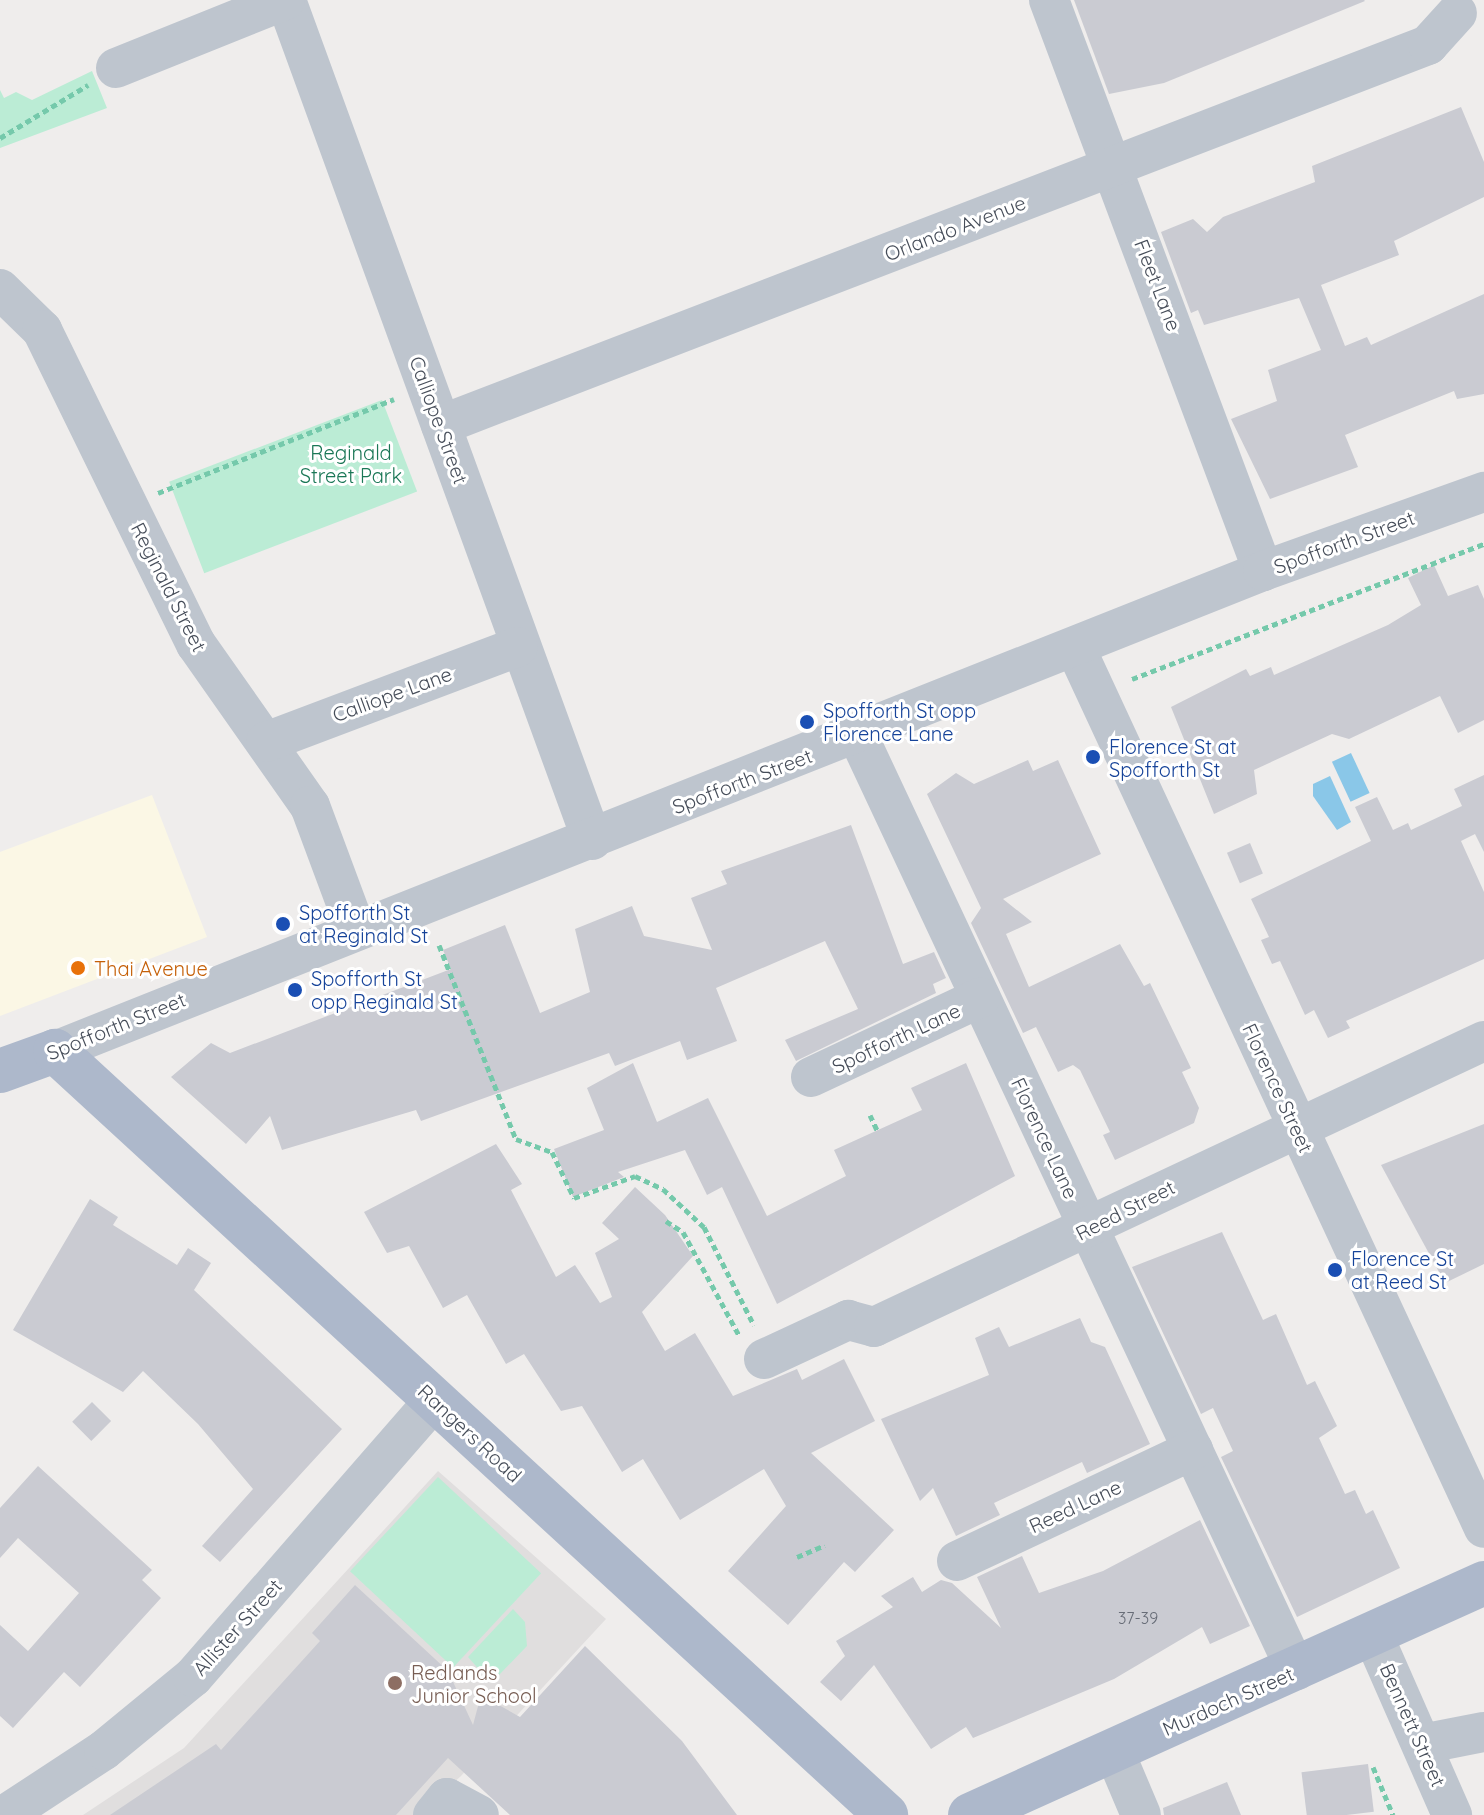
<!DOCTYPE html>
<html>
<head>
<meta charset="utf-8">
<style>
	body { margin:0 }
	#map { position:relative; width:1484px; height:1815px; overflow:hidden; background:#efedec; font-family:Quicksand,sans-serif }
	div>[style] { position:absolute }
	.commercial>* { inset:0; background:#fbf7e5 }
	.education>* { inset:0; background:#e0dede }
	.green>* { inset:0; background:#bbecd5; transform-origin:0 0 }
	.water>* { inset:0; background:#8ac7e8; transform-origin:0 0 }
	.building>* { inset:0; background:#cacbd2; transform-origin:0 0 }
	.path>* { height:5px; margin-top:-2.5px; transform-origin:0; background:repeating-linear-gradient(90deg,#75c9ab 0 6px,transparent 0 10px) }
	.minor>* { height:40px; margin:-20px; padding:0 20px; transform-origin:20px; border-radius:20px; background:#bec5ce }
	.major>* { height:44px; margin:-22px; padding:0 22px; transform-origin:22px; border-radius:22px; background:#adb8cb }
	.dots>* { width:22px; height:22px; translate:-50% -50%; box-sizing:border-box; border:4px solid #fff; border-radius:50% }
	span { translate:-50% -50%; white-space:nowrap; text-align:center; line-height:1.15; -webkit-text-stroke:6px #fff; paint-order:stroke }
	.number-label { font-size:16px; color:#676c77 }
	.number-label span { -webkit-text-stroke-width:0 }
	.street-label { font-size:20px; color:#464d59 }
	.park-label { font-size:20px; color:#1a7756 }
	.transit-label { font-size:20px; color:#164399 }
	.left { translate:0 -50%; text-align:left }
	.food-label { font-size:20px; color:#c56008 }
	.education-label { font-size:20px; color:#785e54 }
</style>
</head>
<body>
<div id="map">
	<div class="commercial">
		<i style="clip-path:polygon(152px 795px,207px 937px,0 1016px,0 852px)"></i>
	</div>
	<div class="education">
		<i style="clip-path:polygon(438px 1471px,606px 1619px,461px 1776px,418px 1815px,83px 1815px,184px 1748px)"></i>
	</div>
	<div class="green">
		<i style="clip-path:polygon(92px 71px,107px 108px,0 148px,0 90px,4px 98px,16px 92px,32px 100px)"></i>
		<i style="left:382px;top:400px;width:98px;height:228px;rotate:69deg"></i>
		<i style="left:438px;top:1477px;width:141px;height:129px;rotate:43deg"></i>
		<i style="clip-path:polygon(513px 1609px,525px 1622px,527px 1646px,499px 1675px,483px 1674px,468px 1657px)"></i>
	</div>
	<div class="water">
		<i style="left:1351px;top:753px;width:44px;height:21px;rotate:65deg"></i>
		<i style="clip-path:polygon(1330px 776px,1351px 822px,1337px 830px,1313px 796px,1313px 784px)"></i>
	</div>
	<div class="building">
		<i style="clip-path:polygon(1074px 0,1364px 0,1365px 1px,1164px 83px,1109px 94px)"></i>
		<i style="clip-path:polygon(1461px 107px,1484px 162px,1484px 197px,1394px 241px,1399px 255px,1321px 285px,1345px 346px,1367px 337px,1371px 345px,1484px 294px,1484px 394px,1457px 399px,1454px 391px,1345px 435px,1358px 467px,1270px 499px,1231px 419px,1277px 401px,1268px 370px,1321px 350px,1299px 298px,1204px 325px,1198px 310px,1191px 313px,1161px 232px,1193px 219px,1207px 232px,1223px 217px,1315px 182px,1312px 166px)"></i>
		<i style="clip-path:polygon(1434px 565px,1448px 596px,1478px 585px,1484px 599px,1484px 720px,1458px 733px,1440px 696px,1349px 739px,1332px 734px,1254px 770px,1257px 794px,1214px 814px,1171px 707px,1246px 669px,1250px 676px,1271px 667px,1274px 675px,1388px 625px,1421px 605px,1408px 578px)"></i>
		<i style="clip-path:polygon(1028px 760px,1033px 771px,1058px 760px,1101px 854px,1003px 899px,1032px 922px,1006px 934px,1029px 987px,1120px 944px,1144px 986px,1150px 983px,1191px 1068px,1182px 1072px,1199px 1108px,1194px 1123px,1115px 1160px,1103px 1135px,1110px 1132px,1080px 1070px,1073px 1065px,1058px 1072px,1036px 1027px,1023px 1033px,971px 923px,981px 908px,927px 794px,956px 773px,974px 784px)"></i>
		<i style="clip-path:polygon(1484px 775px,1484px 852px,1475px 834px,1461px 841px,1484px 892px,1484px 959px,1346px 1021px,1350px 1028px,1328px 1038px,1314px 1010px,1305px 1015px,1280px 961px,1272px 964px,1261px 940px,1269px 937px,1251px 899px,1371px 841px,1355px 807px,1377px 797px,1393px 830px,1408px 823px,1411px 830px,1462px 806px,1454px 789px)"></i>
		<i style="clip-path:polygon(851px 825px,903px 964px,934px 952px,946px 978px,933px 984px,936px 993px,796px 1061px,785px 1040px,858px 1009px,825px 941px,716px 988px,737px 1041px,687px 1060px,680px 1041px,615px 1066px,609px 1053px,421px 1121px,416px 1110px,282px 1150px,270px 1116px,246px 1144px,171px 1077px,211px 1043px,230px 1053px,451px 969px,443px 950px,505px 925px,540px 1013px,590px 992px,575px 929px,632px 906px,644px 936px,712px 950px,691px 898px,727px 884px,721px 871px)"></i>
		<i style="left:1250px;top:843px;width:33px;height:25px;rotate:67deg"></i>
		<i style="clip-path:polygon(633px 1063px,657px 1122px,708px 1098px,767px 1216px,846px 1176px,834px 1150px,922px 1110px,911px 1088px,966px 1063px,1015px 1176px,777px 1304px,722px 1187px,707px 1195px,685px 1150px,618px 1172px,624px 1177px,573px 1197px,554px 1149px,604px 1130px,587px 1088px)"></i>
		<i style="clip-path:polygon(1484px 1124px,1484px 1264px,1445px 1283px,1381px 1165px)"></i>
		<i style="clip-path:polygon(496px 1144px,522px 1184px,511px 1190px,556px 1277px,575px 1265px,600px 1303px,612px 1297px,595px 1253px,619px 1239px,602px 1223px,635px 1187px,665px 1215px,693px 1256px,642px 1312px,665px 1351px,695px 1333px,733px 1396px,797px 1369px,802px 1380px,844px 1359px,875px 1421px,811px 1453px,894px 1530px,855px 1572px,844px 1562px,788px 1625px,728px 1571px,786px 1506px,764px 1469px,680px 1520px,643px 1459px,622px 1472px,582px 1406px,561px 1411px,524px 1354px,506px 1364px,467px 1295px,443px 1308px,409px 1246px,387px 1253px,364px 1212px)"></i>
		<i style="clip-path:polygon(90px 1199px,118px 1217px,113px 1225px,177px 1265px,188px 1248px,211px 1263px,194px 1290px,342px 1429px,220px 1562px,202px 1546px,253px 1489px,198px 1424px,143px 1371px,123px 1392px,13px 1330px)"></i>
		<i style="clip-path:polygon(1222px 1232px,1263px 1320px,1276px 1314px,1307px 1385px,1315px 1381px,1337px 1426px,1319px 1438px,1345px 1494px,1355px 1490px,1366px 1514px,1373px 1510px,1400px 1568px,1297px 1617px,1221px 1457px,1233px 1451px,1213px 1408px,1201px 1414px,1132px 1267px)"></i>
		<i style="clip-path:polygon(1080px 1318px,1091px 1342px,1105px 1347px,1150px 1444px,1087px 1473px,1082px 1462px,994px 1503px,1000px 1515px,956px 1536px,933px 1488px,920px 1501px,881px 1419px,989px 1375px,975px 1338px,999px 1327px,1009px 1347px)"></i>
		<i style="left:92px;top:1402px;width:27px;height:28px;rotate:45deg"></i>
		<i style="clip-path:polygon(38px 1466px,152px 1570px,142px 1580px,161px 1598px,80px 1687px,64px 1672px,13px 1728px,0 1716px,0 1625px,28px 1651px,79px 1593px,18px 1538px,0 1558px,0 1508px)"></i>
		<i style="clip-path:polygon(1200px 1520px,1250px 1626px,1210px 1644px,1202px 1627px,1114px 1679px,973px 1738px,966px 1727px,931px 1749px,874px 1665px,841px 1701px,820px 1682px,845px 1656px,836px 1641px,893px 1607px,881px 1596px,913px 1577px,922px 1592px,941px 1580px,952px 1583px,1001px 1628px,977px 1577px,1022px 1556px,1039px 1593px,1103px 1571px)"></i>
		<i style="clip-path:polygon(355px 1585px,448px 1671px,473px 1725px,481px 1695px,520px 1717px,585px 1646px,682px 1741px,737px 1815px,510px 1815px,448px 1758px,396px 1815px,110px 1815px,216px 1744px,221px 1750px,320px 1641px,312px 1633px)"></i>
		<i style="left:1368px;top:1764px;width:48px;height:67px;rotate:83deg"></i>
		<i style="clip-path:polygon(1227px 1782px,1241px 1815px,1164px 1815px,1163px 1808px)"></i>
	</div>
	<div class="path">
		<i style="left:0;top:138px;width:103px;rotate:-31.1deg"></i>
		<i style="left:158px;top:493px;width:254px;rotate:-21.7deg"></i>
		<i style="left:1132px;top:679px;width:377px;rotate:-21deg"></i>
		<i style="left:439px;top:945px;width:209px;rotate:68.4deg"></i>
		<i style="left:516px;top:1139px;width:38px;rotate:20deg"></i>
		<i style="left:552px;top:1152px;width:51px;rotate:64.4deg"></i>
		<i style="left:574px;top:1198px;width:65px;rotate:-19.8deg"></i>
		<i style="left:635px;top:1176px;width:31px;rotate:25deg"></i>
		<i style="left:663px;top:1189px;width:56px;rotate:42.8deg"></i>
		<i style="left:704px;top:1227px;width:110px;rotate:63deg"></i>
		<i style="left:870px;top:1115px;width:17px;rotate:65deg"></i>
		<i style="left:666px;top:1221px;width:20px;rotate:33deg"></i>
		<i style="left:683px;top:1232px;width:119px;rotate:61.5deg"></i>
		<i style="left:797px;top:1557px;width:30px;rotate:-23deg"></i>
		<i style="left:1373px;top:1767px;width:52px;rotate:67.4deg"></i>
	</div>
	<div class="minor">
		<i style="left:286px;top:0;width:894px;rotate:69.98deg"></i>
		<i style="left:1049px;top:0;width:610px;rotate:69.45deg"></i>
		<i style="left:116px;top:68px;width:182px;rotate:-21.9deg"></i>
		<i style="left:0;top:289px;width:59px;rotate:44.3deg"></i>
		<i style="left:42px;top:330px;width:350px;rotate:63.9deg"></i>
		<i style="left:196px;top:644px;width:198px;rotate:54.9deg"></i>
		<i style="left:310px;top:806px;width:132px;rotate:69.6deg"></i>
		<i style="left:441px;top:425px;width:1058px;rotate:-21.06deg"></i>
		<i style="left:1428px;top:45px;width:43px;rotate:-47.8deg"></i>
		<i style="left:1075px;top:647px;width:971px;rotate:65.1deg"></i>
		<i style="left:858px;top:736px;width:1032px;rotate:64.88deg"></i>
		<i style="left:266px;top:742px;width:269px;rotate:-20.7deg"></i>
		<i style="left:55px;top:1051px;width:1300px;rotate:-21.67deg"></i>
		<i style="left:1263px;top:571px;width:235px;rotate:-19.7deg"></i>
		<i style="left:811px;top:1077px;width:187px;rotate:-25.1deg"></i>
		<i style="left:764px;top:1359px;width:93px;rotate:-24.9deg"></i>
		<i style="left:848px;top:1320px;width:27px;rotate:15deg"></i>
		<i style="left:874px;top:1327px;width:674px;rotate:-25.12deg"></i>
		<i style="left:957px;top:1561px;width:261px;rotate:-25.2deg"></i>
		<i style="left:1373px;top:1635px;width:197px;rotate:66.3deg"></i>
		<i style="left:1422px;top:1744px;width:63px;rotate:-11deg"></i>
		<i style="left:1114px;top:1751px;width:69px;rotate:67.1deg"></i>
		<i style="left:5px;top:1815px;width:118px;rotate:-33.3deg"></i>
		<i style="left:104px;top:1750px;width:115px;rotate:-39.4deg"></i>
		<i style="left:193px;top:1677px;width:366px;rotate:-48.9deg"></i>
		<i style="left:433px;top:1815px;width:22px;rotate:-51deg"></i>
		<i style="left:447px;top:1798px;width:36px;rotate:28deg"></i>
	</div>
	<div class="major">
		<i style="left:0;top:1071px;width:59px;rotate:-20deg"></i>
		<i style="left:55px;top:1051px;width:1129px;rotate:42.59deg"></i>
		<i style="left:970px;top:1815px;width:564px;rotate:-24.29deg"></i>
	</div>
	<div class="dots">
		<i style="left:807px;top:722px;background:#1a4fb4"></i>
		<i style="left:1093px;top:757px;background:#1a4fb4"></i>
		<i style="left:283px;top:924px;background:#1a4fb4"></i>
		<i style="left:78px;top:968px;background:#e8710a"></i>
		<i style="left:295px;top:990px;background:#1a4fb4"></i>
		<i style="left:1335px;top:1270px;background:#1a4fb4"></i>
		<i style="left:395px;top:1683px;background:#8d6e63"></i>
	</div>
	<div class="number-label">
		<span style="left:1138px;top:1618px">37-39</span>
	</div>
	<div class="street-label">
		<span style="left:955px;top:228px;rotate:-21deg">Orlando Avenue</span>
		<span style="left:1158px;top:285px;rotate:69deg">Fleet Lane</span>
		<span style="left:439px;top:420px;rotate:70deg">Calliope Street</span>
		<span style="left:1344px;top:542px;rotate:-20deg">Spofforth Street</span>
		<span style="left:169px;top:587px;rotate:63deg">Reginald Street</span>
		<span style="left:392px;top:694px;rotate:-20deg">Calliope Lane</span>
		<span style="left:742px;top:781px;rotate:-21deg">Spofforth Street</span>
		<span style="left:116px;top:1026px;rotate:-22deg">Spofforth Street</span>
		<span style="left:896px;top:1038px;rotate:-25deg">Spofforth Lane</span>
		<span style="left:1278px;top:1088px;rotate:65deg">Florence Street</span>
		<span style="left:1045px;top:1138px;rotate:65deg">Florence Lane</span>
		<span style="left:1125px;top:1210px;rotate:-27deg">Reed Street</span>
		<span style="left:470px;top:1433px;rotate:43deg">Rangers Road</span>
		<span style="left:1075px;top:1506px;rotate:-25deg">Reed Lane</span>
		<span style="left:237px;top:1627px;rotate:-48deg">Allister Street</span>
		<span style="left:1228px;top:1701px;rotate:-24deg">Murdoch Street</span>
		<span style="left:1413px;top:1725px;rotate:66deg">Bennett Street</span>
	</div>
	<div class="park-label">
		<span style="left:351px;top:464px">Reginald<br>Street Park</span>
	</div>
	<div class="transit-label">
		<span class="left" style="left:823px;top:722px">Spofforth St opp<br>Florence Lane</span>
		<span class="left" style="left:1109px;top:758px">Florence St at<br>Spofforth St</span>
		<span class="left" style="left:299px;top:924px">Spofforth St<br>at Reginald St</span>
		<span class="left" style="left:311px;top:990px">Spofforth St<br>opp Reginald St</span>
		<span class="left" style="left:1351px;top:1270px">Florence St<br>at Reed St</span>
	</div>
	<div class="food-label">
		<span class="left" style="left:94px;top:968px">Thai Avenue</span>
	</div>
	<div class="education-label">
		<span class="left" style="left:411px;top:1684px">Redlands<br>Junior School</span>
	</div>
</div>
</body>
</html>
